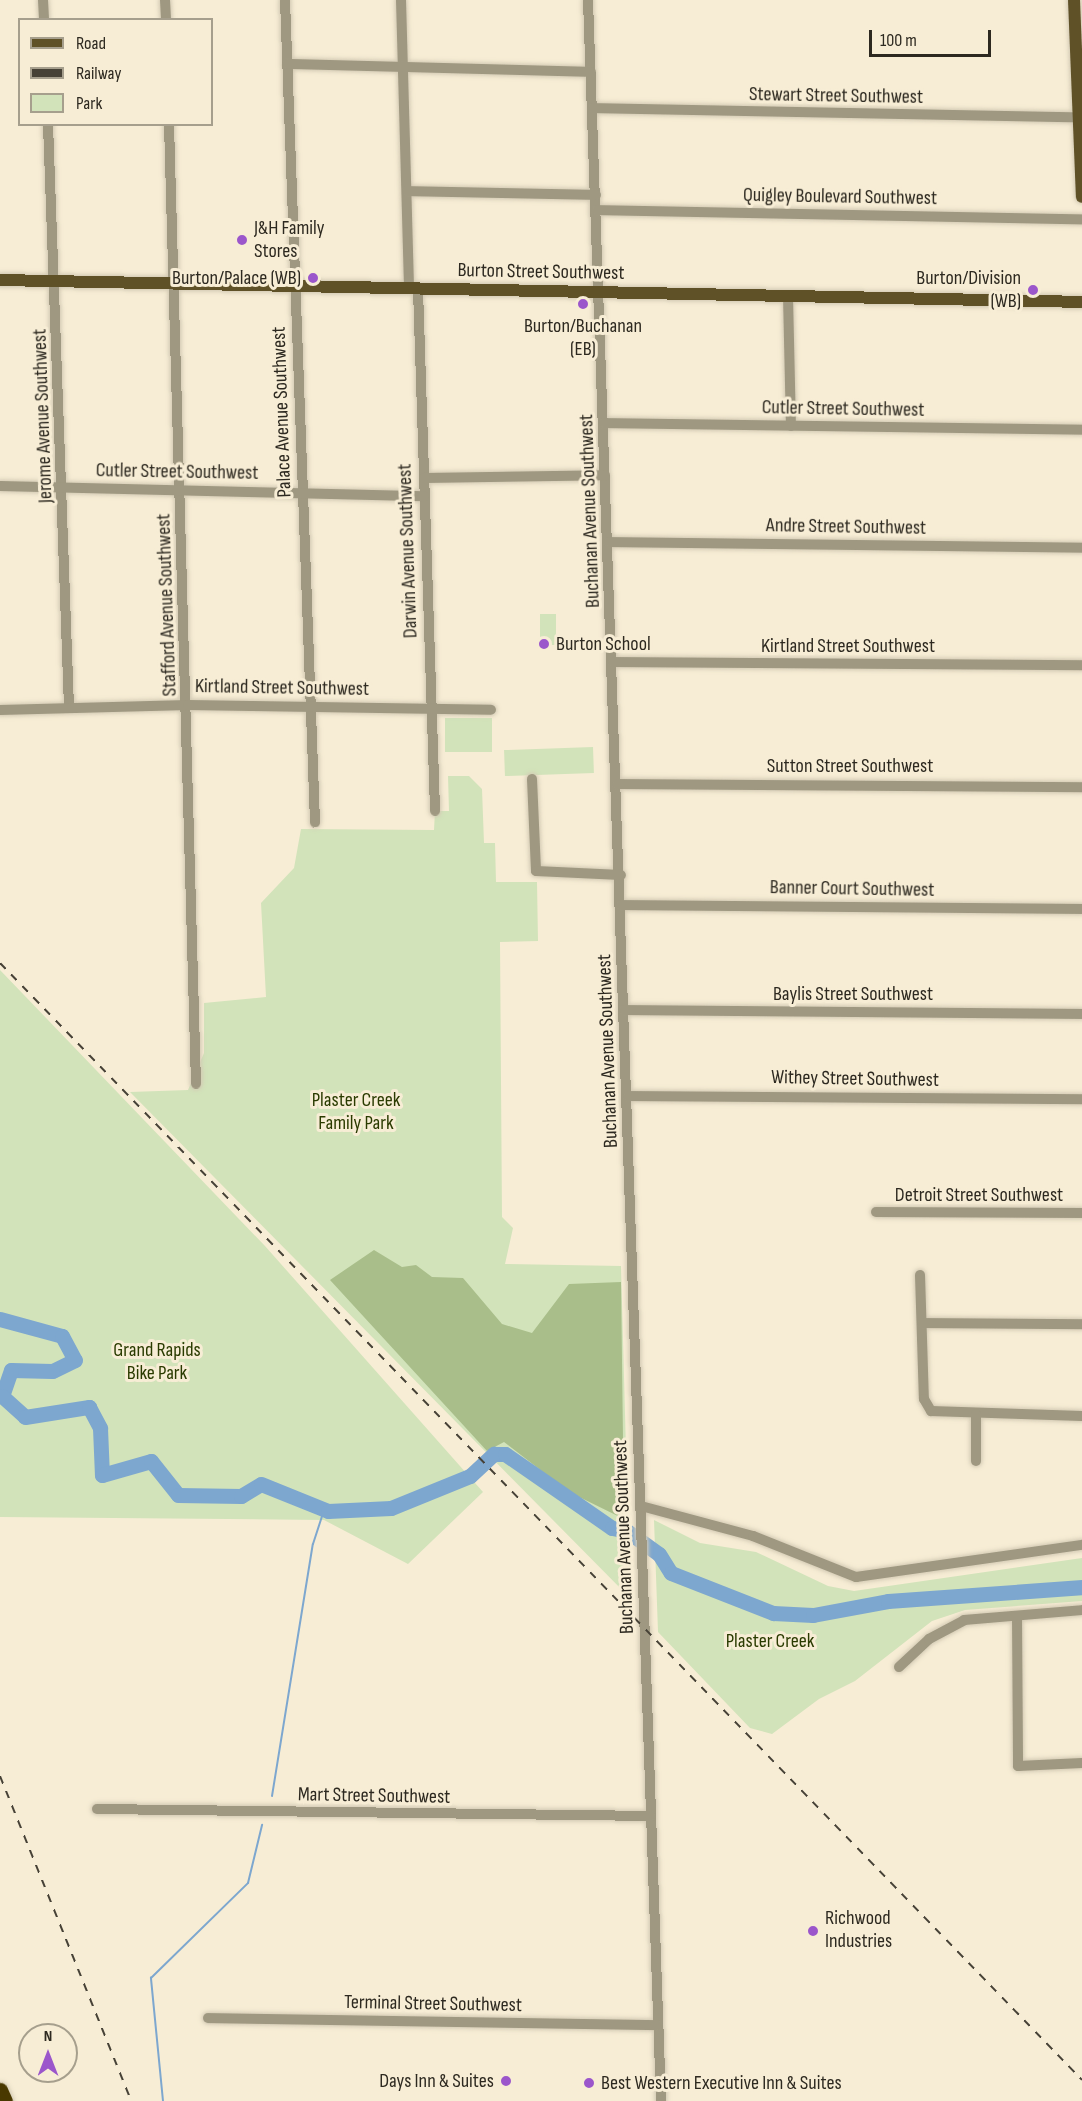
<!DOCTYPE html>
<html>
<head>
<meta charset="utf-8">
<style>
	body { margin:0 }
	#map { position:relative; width:1082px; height:2101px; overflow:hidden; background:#f7edd5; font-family:"Sofia Sans Condensed",sans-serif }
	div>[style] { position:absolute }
	.green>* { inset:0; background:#d2e3ba; transform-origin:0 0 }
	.forest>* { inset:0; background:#a9be8a }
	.stream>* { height:2px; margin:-1px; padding:0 1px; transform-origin:1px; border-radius:1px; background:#7da7cf }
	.river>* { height:15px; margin:-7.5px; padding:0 7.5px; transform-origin:7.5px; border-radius:7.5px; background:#7da7cf }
	.roads { filter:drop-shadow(0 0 2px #d3cab4) drop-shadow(0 0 2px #d3cab4) }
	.minor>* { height:10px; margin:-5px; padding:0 5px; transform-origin:5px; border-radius:5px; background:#9f9881 }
	.major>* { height:12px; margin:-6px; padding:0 6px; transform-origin:6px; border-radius:6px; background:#5f5127 }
	.highway>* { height:15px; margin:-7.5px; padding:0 7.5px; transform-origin:7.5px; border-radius:7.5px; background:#493800 }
	.rail>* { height:2px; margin-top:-1px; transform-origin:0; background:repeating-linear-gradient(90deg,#464136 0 8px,transparent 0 16px) }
	.dots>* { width:16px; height:16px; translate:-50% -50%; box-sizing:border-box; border:3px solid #f7edd5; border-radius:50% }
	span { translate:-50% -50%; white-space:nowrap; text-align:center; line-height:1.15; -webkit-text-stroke:6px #f7edd5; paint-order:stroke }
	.street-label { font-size:20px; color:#2d2920 }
	.poi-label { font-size:20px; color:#2d2920 }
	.left { translate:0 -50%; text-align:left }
	.right { translate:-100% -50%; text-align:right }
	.park-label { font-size:20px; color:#2a3b00 }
	.legend { position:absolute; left:18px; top:18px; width:195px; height:108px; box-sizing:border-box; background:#f7edd5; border:2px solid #a69f8d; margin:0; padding:8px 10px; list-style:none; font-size:18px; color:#2d2920 }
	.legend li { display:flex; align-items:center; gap:12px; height:30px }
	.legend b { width:30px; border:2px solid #a69f8d }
	.north { position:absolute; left:18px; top:2023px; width:60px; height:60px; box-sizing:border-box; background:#f7edd5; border:2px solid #a69f8d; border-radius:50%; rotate:0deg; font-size:16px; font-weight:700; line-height:24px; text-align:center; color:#2d2920 }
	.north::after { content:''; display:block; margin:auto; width:21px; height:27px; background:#9b56cb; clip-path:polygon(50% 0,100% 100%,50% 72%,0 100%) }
	.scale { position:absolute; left:869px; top:30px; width:122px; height:27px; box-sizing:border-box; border:3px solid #2d2920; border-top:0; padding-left:8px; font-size:18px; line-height:21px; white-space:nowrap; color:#2d2920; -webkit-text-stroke:4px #f7edd5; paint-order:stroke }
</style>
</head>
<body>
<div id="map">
	<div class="green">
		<i style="left:540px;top:614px;width:16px;height:31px"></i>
		<i style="left:445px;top:718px;width:47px;height:34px"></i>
		<i style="left:593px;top:747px;width:26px;height:89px;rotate:88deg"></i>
		<i style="clip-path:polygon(448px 776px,469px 776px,482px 789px,484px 843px,495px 843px,496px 882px,537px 882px,538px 941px,500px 942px,502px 1217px,513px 1228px,505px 1264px,621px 1266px,630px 1598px,130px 1092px,188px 1090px,204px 1053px,204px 1003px,266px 997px,261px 903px,294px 868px,301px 829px,434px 830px,435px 811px,449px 811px)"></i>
		<i style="clip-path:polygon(0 970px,265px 1246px,483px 1492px,408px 1564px,324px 1520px,0 1517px)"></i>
		<i style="clip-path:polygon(654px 1520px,700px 1543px,756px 1552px,828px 1586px,854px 1591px,1082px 1558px,1082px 1601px,965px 1610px,932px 1621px,855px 1681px,819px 1699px,772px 1734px,750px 1728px,658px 1632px)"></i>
	</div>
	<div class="forest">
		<i style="clip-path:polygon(374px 1250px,402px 1267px,416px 1265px,432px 1277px,463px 1278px,502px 1324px,532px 1333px,569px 1284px,621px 1282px,624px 1519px,569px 1492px,504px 1442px,487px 1451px,330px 1280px)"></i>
	</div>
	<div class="stream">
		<i style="left:272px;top:1796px;width:255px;rotate:-80.8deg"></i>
		<i style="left:313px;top:1544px;width:36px;rotate:-72deg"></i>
		<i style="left:163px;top:2101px;width:124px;rotate:-95.6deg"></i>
		<i style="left:151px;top:1978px;width:136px;rotate:-44.4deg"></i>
		<i style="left:248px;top:1883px;width:60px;rotate:-76.4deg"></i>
	</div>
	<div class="river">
		<i style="left:0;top:1319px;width:64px;rotate:15.3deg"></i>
		<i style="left:62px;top:1336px;width:27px;rotate:62deg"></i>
		<i style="left:75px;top:1360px;width:25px;rotate:154deg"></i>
		<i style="left:52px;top:1371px;width:41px;rotate:-178.6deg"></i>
		<i style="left:11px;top:1370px;width:28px;rotate:109deg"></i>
		<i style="left:2px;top:1396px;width:31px;rotate:42deg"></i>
		<i style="left:25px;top:1417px;width:65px;rotate:-8.9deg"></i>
		<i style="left:89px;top:1407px;width:24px;rotate:62deg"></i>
		<i style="left:100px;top:1428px;width:47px;rotate:87.6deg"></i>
		<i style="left:102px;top:1475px;width:51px;rotate:-15.9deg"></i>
		<i style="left:151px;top:1461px;width:43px;rotate:51.5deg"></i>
		<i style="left:178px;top:1495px;width:63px;rotate:0.9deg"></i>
		<i style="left:241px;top:1496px;width:23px;rotate:-31deg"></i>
		<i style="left:261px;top:1484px;width:72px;rotate:21.9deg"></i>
		<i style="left:328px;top:1511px;width:63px;rotate:-2.7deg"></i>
		<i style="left:391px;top:1508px;width:85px;rotate:-22.1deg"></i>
		<i style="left:470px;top:1476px;width:33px;rotate:-43deg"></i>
		<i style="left:494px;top:1454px;width:11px"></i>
		<i style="left:505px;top:1454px;width:130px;rotate:34.7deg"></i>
		<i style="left:612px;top:1528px;width:15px;rotate:11deg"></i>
		<i style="left:627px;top:1531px;width:39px;rotate:36deg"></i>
		<i style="left:659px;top:1554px;width:22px;rotate:58deg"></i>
		<i style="left:671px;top:1573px;width:110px;rotate:21.4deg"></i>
		<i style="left:773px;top:1613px;width:40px;rotate:2.9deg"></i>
		<i style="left:813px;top:1615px;width:76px;rotate:-10.6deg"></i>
		<i style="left:888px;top:1601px;width:195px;rotate:-4.1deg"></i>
	</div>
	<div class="roads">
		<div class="minor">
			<i style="left:43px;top:0;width:20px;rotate:87deg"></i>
			<i style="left:165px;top:0;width:20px;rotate:87deg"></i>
			<i style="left:285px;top:0;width:823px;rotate:87.91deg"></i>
			<i style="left:401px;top:0;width:288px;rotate:88.4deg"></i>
			<i style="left:588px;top:0;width:2102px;rotate:88.01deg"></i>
			<i style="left:287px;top:64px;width:304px;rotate:1.5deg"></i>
			<i style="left:593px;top:108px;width:486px;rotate:1.1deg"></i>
			<i style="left:48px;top:124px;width:584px;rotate:87.94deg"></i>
			<i style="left:169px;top:124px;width:960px;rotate:88.39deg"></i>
			<i style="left:407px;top:191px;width:189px;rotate:1.2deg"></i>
			<i style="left:597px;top:210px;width:485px;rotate:1.1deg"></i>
			<i style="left:418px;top:289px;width:522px;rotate:88.13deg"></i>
			<i style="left:788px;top:296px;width:130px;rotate:88.7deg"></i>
			<i style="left:604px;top:423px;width:478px;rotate:0.8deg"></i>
			<i style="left:424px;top:478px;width:181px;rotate:-0.9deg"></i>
			<i style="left:0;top:486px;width:424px;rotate:1.4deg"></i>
			<i style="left:609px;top:542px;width:473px;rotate:0.7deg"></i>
			<i style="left:613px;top:662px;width:469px;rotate:0.4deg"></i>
			<i style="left:0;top:710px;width:188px;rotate:-1.5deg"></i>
			<i style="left:188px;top:705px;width:303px;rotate:0.9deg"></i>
			<i style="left:532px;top:779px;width:92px;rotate:87.5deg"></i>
			<i style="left:536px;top:871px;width:85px;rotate:2.7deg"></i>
			<i style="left:617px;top:784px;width:465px;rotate:0.4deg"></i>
			<i style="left:621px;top:905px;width:461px;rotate:0.5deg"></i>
			<i style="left:624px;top:1010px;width:458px;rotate:0.5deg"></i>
			<i style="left:628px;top:1096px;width:454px;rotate:0.4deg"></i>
			<i style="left:876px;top:1212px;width:206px;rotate:0.3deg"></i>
			<i style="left:920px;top:1275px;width:124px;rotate:88.2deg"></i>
			<i style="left:924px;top:1399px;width:14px;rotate:60deg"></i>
			<i style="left:931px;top:1411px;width:151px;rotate:1.9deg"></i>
			<i style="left:922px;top:1323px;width:160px;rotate:0.4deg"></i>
			<i style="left:976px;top:1461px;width:47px;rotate:-90deg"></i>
			<i style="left:641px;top:1506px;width:116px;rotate:15deg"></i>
			<i style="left:753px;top:1536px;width:111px;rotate:21.7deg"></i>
			<i style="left:856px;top:1577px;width:228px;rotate:-8.1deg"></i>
			<i style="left:1017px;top:1616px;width:150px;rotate:89.6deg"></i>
			<i style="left:1018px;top:1766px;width:64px;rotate:-2.7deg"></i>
			<i style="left:899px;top:1667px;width:41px;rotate:-43deg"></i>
			<i style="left:929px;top:1639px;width:40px;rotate:-28deg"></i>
			<i style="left:964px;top:1620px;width:118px;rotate:-4.8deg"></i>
			<i style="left:97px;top:1809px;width:554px;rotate:0.72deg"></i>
			<i style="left:208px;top:2018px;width:450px;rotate:0.9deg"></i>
		</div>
		<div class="major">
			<i style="left:1074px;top:0;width:197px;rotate:87.7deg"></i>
			<i style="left:0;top:280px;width:1082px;rotate:1.16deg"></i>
		</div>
		<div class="highway">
			<i style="left:0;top:2090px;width:12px;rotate:66deg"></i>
		</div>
	</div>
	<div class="rail">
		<i style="left:0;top:963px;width:1555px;rotate:45.91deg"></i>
		<i style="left:0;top:1776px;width:350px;rotate:68deg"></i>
	</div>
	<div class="dots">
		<i style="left:242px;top:240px;background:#9b56cb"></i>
		<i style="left:313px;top:278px;background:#9b56cb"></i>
		<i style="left:1033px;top:290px;background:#9b56cb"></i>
		<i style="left:583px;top:304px;background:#9b56cb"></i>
		<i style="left:544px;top:644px;background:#9b56cb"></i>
		<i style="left:813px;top:1931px;background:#9b56cb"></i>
		<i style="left:506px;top:2081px;background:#9b56cb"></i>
		<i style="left:589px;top:2083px;background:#9b56cb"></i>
	</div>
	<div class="street-label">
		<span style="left:836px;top:96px;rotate:1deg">Stewart Street Southwest</span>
		<span style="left:840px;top:197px;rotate:1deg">Quigley Boulevard Southwest</span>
		<span style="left:541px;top:272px;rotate:1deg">Burton Street Southwest</span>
		<span style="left:843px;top:409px;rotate:1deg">Cutler Street Southwest</span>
		<span style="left:282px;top:412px;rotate:-92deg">Palace Avenue Southwest</span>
		<span style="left:43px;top:416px;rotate:-92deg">Jerome Avenue Southwest</span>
		<span style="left:177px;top:472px;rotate:1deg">Cutler Street Southwest</span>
		<span style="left:590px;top:511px;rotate:-92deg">Buchanan Avenue Southwest</span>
		<span style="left:846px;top:527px;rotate:1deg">Andre Street Southwest</span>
		<span style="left:408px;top:551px;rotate:-92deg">Darwin Avenue Southwest</span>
		<span style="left:167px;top:605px;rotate:-92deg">Stafford Avenue Southwest</span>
		<span style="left:848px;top:646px">Kirtland Street Southwest</span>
		<span style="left:282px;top:688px;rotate:1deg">Kirtland Street Southwest</span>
		<span style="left:850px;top:766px">Sutton Street Southwest</span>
		<span style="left:852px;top:889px;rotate:1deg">Banner Court Southwest</span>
		<span style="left:853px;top:994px">Baylis Street Southwest</span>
		<span style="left:608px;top:1051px;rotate:-92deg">Buchanan Avenue Southwest</span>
		<span style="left:855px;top:1079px;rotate:1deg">Withey Street Southwest</span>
		<span style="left:979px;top:1195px">Detroit Street Southwest</span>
		<span style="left:624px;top:1537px;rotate:-92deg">Buchanan Avenue Southwest</span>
		<span style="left:374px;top:1796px;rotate:1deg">Mart Street Southwest</span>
		<span style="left:433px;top:2004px;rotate:1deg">Terminal Street Southwest</span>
	</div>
	<div class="poi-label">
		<span class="left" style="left:254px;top:240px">J&amp;H Family<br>Stores</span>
		<span class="right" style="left:301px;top:278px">Burton/Palace (WB)</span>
		<span class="right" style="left:1021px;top:290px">Burton/Division<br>(WB)</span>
		<span style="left:583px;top:338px">Burton/Buchanan<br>(EB)</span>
		<span class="left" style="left:556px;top:644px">Burton School</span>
		<span class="left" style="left:825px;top:1930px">Richwood<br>Industries</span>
		<span class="right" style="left:494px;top:2081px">Days Inn &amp; Suites</span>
		<span class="left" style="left:601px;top:2083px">Best Western Executive Inn &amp; Suites</span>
	</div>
	<div class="park-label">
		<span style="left:356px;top:1112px">Plaster Creek<br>Family Park</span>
		<span style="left:157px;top:1362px">Grand Rapids<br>Bike Park</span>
		<span style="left:770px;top:1641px">Plaster Creek</span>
	</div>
	<ul class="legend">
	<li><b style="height:8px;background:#5f5127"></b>Road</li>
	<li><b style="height:8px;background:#464136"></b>Railway</li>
	<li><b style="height:16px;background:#d2e3ba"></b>Park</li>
	</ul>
	<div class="north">N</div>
	<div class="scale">100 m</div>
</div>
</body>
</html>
